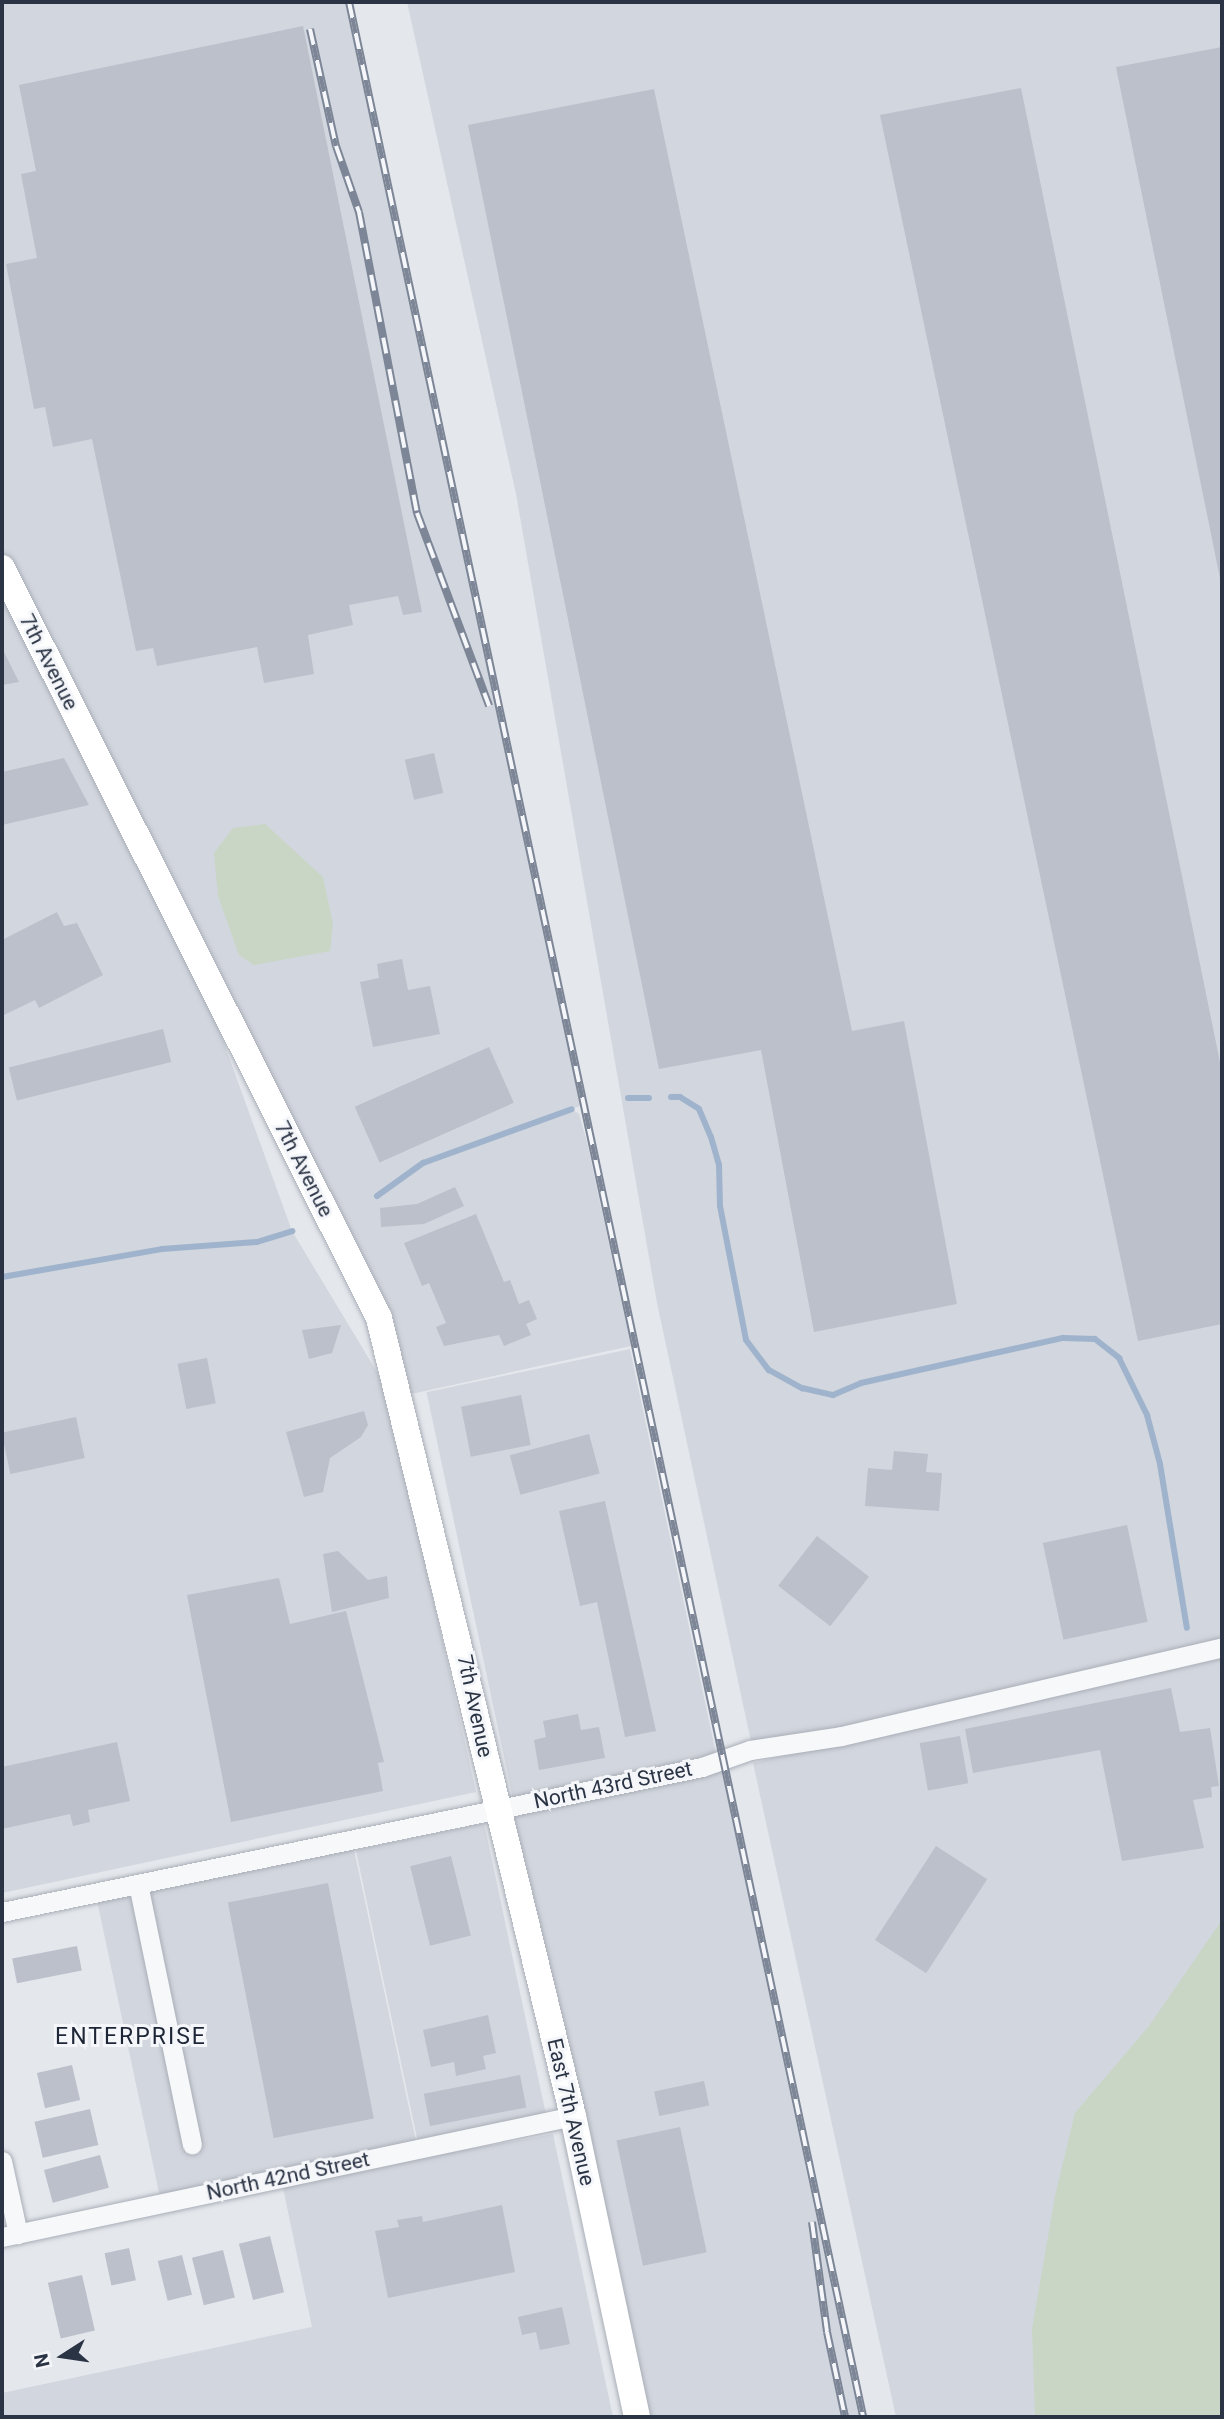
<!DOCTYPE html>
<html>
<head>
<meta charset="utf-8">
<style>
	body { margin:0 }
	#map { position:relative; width:1224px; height:2419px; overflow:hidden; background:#e4e7ec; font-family:Roboto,sans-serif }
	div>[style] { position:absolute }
	.built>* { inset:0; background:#d2d6de; transform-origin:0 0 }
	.green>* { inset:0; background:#c9d6c5 }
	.stream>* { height:6px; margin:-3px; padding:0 3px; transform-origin:3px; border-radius:3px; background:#9fb4cc }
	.building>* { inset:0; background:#bbc0ca; transform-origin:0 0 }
	.roads { filter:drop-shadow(0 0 2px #a9aeb7) drop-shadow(0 0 2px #a9aeb7) }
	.street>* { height:19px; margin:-9.5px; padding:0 9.5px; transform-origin:9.5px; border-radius:9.5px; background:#f7f8fa }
	.secondary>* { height:26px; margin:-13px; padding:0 13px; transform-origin:13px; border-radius:13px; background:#fff }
	.rail>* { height:8px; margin-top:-4px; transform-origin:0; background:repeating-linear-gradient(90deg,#f4f6f9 0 16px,#7d8696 0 32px); box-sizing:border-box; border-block:2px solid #7d8696 }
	span { translate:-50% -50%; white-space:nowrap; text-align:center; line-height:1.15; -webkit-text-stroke:6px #f4f6f9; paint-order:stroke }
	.street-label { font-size:21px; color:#2b3445 }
	.neighbourhood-label { font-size:23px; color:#1d2536; letter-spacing:2px }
	.frame { position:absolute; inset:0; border:4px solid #2b3445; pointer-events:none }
	.north { position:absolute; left:28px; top:2321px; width:70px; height:70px; -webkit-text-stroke:5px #f4f6f9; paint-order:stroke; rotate:258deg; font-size:19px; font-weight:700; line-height:28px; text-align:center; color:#2b3445 }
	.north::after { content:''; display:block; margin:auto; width:24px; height:32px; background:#2b3445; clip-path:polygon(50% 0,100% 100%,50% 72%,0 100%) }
</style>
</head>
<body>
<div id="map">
	<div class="built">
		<i style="clip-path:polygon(2px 2px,346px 2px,583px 1105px,572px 1109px,579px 1114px,587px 1142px,631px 1346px,402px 1396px,2px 564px)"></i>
		<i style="clip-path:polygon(407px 2px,1222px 2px,1222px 2417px,896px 2417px,753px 1763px,1006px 1703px,753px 1751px,657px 1303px,516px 494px)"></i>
		<i style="clip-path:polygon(16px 599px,196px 966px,292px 1231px,386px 1387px,476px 1792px,2px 1893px,2px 602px)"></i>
		<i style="left:630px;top:1349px;width:414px;height:208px;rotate:78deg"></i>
		<i style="clip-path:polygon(722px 1764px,768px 1990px,859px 2417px,639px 2417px,512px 1811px)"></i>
		<i style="left:484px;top:1823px;width:297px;height:131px;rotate:78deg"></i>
		<i style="left:353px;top:1845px;width:307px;height:262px;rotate:78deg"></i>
		<i style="clip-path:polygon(553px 2134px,613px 2417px,2px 2417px,2px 2393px,312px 2327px,282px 2183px)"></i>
	</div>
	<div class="green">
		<i style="clip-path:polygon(265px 824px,323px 877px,333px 924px,330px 951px,254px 965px,239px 955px,218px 896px,214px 853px,233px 828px)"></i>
		<i style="clip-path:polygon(1222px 1920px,1222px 2417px,1035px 2417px,1032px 2329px,1055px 2196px,1075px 2113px,1149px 2026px)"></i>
	</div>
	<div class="stream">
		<i style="left:671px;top:1097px;width:9px"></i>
		<i style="left:680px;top:1097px;width:22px;rotate:32deg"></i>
		<i style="left:699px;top:1109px;width:30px;rotate:67deg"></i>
		<i style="left:711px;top:1137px;width:29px;rotate:74deg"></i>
		<i style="left:719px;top:1165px;width:41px;rotate:88.6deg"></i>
		<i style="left:720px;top:1206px;width:136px;rotate:79deg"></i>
		<i style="left:746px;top:1340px;width:38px;rotate:53deg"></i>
		<i style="left:769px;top:1370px;width:38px;rotate:29deg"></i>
		<i style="left:802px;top:1388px;width:32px;rotate:13deg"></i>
		<i style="left:833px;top:1395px;width:30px;rotate:-23deg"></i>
		<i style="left:861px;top:1383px;width:207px;rotate:-12.6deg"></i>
		<i style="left:1063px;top:1338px;width:32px;rotate:2deg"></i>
		<i style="left:1095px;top:1339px;width:31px;rotate:38deg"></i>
		<i style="left:1119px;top:1358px;width:64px;rotate:63.8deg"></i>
		<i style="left:1147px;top:1415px;width:51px;rotate:75.1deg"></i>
		<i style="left:1160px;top:1464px;width:166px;rotate:80.7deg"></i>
		<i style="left:628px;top:1098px;width:21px"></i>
		<i style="left:377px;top:1196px;width:57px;rotate:-35.7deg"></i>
		<i style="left:423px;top:1163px;width:158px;rotate:-19.9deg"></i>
		<i style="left:2px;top:1277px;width:162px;rotate:-9.9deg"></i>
		<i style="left:162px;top:1249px;width:95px;rotate:-4.2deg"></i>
		<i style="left:257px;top:1242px;width:37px;rotate:-17deg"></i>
	</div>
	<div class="building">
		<i style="clip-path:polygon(303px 26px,422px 612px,403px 615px,398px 596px,349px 605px,353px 625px,308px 635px,314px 674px,264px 683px,257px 647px,157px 666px,153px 648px,136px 651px,92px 439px,53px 447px,45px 407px,34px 409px,6px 264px,37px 258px,21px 174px,36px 171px,19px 85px)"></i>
		<i style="clip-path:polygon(1222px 47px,1222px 583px,1221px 583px,1116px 67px)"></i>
		<i style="clip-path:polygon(1021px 88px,1222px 1072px,1222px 1324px,1138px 1341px,880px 115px)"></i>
		<i style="clip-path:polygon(654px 89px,852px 1031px,904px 1021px,957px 1304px,814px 1332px,761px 1050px,659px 1069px,468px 125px)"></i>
		<i style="clip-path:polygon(2px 648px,19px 682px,2px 685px)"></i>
		<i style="left:434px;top:753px;width:41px;height:30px;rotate:77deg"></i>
		<i style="clip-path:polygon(64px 758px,89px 805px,2px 825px,2px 772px)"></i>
		<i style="clip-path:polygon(57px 912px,64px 926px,77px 923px,103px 975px,39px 1008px,35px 1000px,2px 1016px,2px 940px)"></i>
		<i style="clip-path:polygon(402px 959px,408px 990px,430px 986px,440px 1034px,373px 1047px,360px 982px,379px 978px,377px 964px)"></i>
		<i style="left:163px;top:1029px;width:34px;height:159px;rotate:76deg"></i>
		<i style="left:489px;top:1047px;width:61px;height:147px;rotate:66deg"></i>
		<i style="clip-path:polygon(455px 1187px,464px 1206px,424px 1224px,381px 1227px,380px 1208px,417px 1204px)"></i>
		<i style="clip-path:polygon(476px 1214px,504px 1282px,510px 1280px,519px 1304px,529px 1300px,537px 1319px,526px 1324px,531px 1335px,504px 1346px,499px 1335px,444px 1346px,436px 1327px,446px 1323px,429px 1283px,422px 1286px,404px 1243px)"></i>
		<i style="clip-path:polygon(341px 1325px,332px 1353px,309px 1359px,302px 1330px)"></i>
		<i style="left:207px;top:1358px;width:46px;height:30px;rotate:79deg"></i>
		<i style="left:521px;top:1395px;width:51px;height:61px;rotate:79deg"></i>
		<i style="clip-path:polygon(364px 1411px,368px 1425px,361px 1437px,330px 1458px,323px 1492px,304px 1497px,286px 1432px)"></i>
		<i style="left:76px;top:1417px;width:42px;height:76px;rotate:78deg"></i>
		<i style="left:589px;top:1434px;width:41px;height:82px;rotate:75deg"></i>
		<i style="clip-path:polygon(894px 1451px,928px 1454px,926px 1472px,942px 1473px,939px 1511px,865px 1506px,868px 1468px,892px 1470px)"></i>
		<i style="clip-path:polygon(605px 1501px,656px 1731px,625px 1737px,597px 1602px,580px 1606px,559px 1511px)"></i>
		<i style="left:1127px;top:1525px;width:99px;height:86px;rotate:78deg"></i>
		<i style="left:817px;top:1536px;width:66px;height:63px;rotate:38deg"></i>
		<i style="clip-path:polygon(338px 1551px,368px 1580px,387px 1576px,389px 1598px,332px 1612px,323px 1554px)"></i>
		<i style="clip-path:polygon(279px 1578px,290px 1624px,346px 1611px,384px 1762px,378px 1763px,383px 1791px,231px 1822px,187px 1595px)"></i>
		<i style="clip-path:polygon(1171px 1688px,1180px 1732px,1210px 1728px,1219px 1786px,1211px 1787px,1212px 1797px,1193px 1800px,1204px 1848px,1122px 1861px,1100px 1750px,973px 1773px,965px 1729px)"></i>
		<i style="clip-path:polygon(578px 1714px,581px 1730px,599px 1727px,605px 1758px,539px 1770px,534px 1740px,546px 1737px,543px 1721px)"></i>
		<i style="left:960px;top:1736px;width:48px;height:41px;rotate:80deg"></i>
		<i style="clip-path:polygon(117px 1742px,130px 1801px,88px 1810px,90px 1822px,73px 1826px,70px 1814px,2px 1829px,2px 1767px)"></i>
		<i style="left:936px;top:1846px;width:61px;height:112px;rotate:33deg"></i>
		<i style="left:451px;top:1856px;width:82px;height:42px;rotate:76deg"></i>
		<i style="left:328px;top:1883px;width:240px;height:102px;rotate:79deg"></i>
		<i style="left:77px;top:1946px;width:25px;height:66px;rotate:79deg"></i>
		<i style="clip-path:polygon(488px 2015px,496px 2053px,483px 2056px,486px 2069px,456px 2076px,454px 2062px,431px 2067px,423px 2030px)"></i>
		<i style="left:72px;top:2065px;width:36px;height:36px;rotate:77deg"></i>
		<i style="left:520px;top:2075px;width:33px;height:98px;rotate:79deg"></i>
		<i style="left:704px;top:2081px;width:25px;height:51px;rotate:78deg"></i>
		<i style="left:90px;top:2109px;width:37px;height:57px;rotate:77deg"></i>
		<i style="left:680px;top:2127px;width:128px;height:65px;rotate:78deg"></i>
		<i style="left:100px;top:2155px;width:34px;height:58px;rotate:75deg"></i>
		<i style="clip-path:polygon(502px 2205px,515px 2272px,388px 2298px,375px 2231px,399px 2227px,397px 2220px,422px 2216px,423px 2222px)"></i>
		<i style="left:270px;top:2236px;width:58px;height:32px;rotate:76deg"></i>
		<i style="left:129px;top:2248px;width:33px;height:25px;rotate:78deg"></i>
		<i style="left:223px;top:2250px;width:49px;height:32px;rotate:76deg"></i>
		<i style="left:182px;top:2255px;width:41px;height:25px;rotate:76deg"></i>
		<i style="left:82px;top:2275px;width:57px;height:35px;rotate:77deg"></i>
		<i style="clip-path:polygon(562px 2307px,570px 2344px,540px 2350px,536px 2332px,522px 2335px,518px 2317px)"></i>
	</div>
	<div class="roads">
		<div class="street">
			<i style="left:138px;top:1884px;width:266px;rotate:78.3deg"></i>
			<i style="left:2px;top:1912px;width:715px;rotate:-11.7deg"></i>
			<i style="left:702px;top:1767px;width:51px;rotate:-19.5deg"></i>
			<i style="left:750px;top:1750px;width:92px;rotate:-8.7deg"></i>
			<i style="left:841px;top:1736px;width:391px;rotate:-13.1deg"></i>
			<i style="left:2px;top:2161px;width:75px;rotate:77.6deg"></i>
			<i style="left:2px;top:2237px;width:584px;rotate:-11.96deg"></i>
		</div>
		<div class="secondary">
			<i style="left:2px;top:568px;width:839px;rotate:63.31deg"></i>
			<i style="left:379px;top:1318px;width:821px;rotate:76.34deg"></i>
			<i style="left:573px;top:2116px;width:308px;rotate:78deg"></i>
		</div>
	</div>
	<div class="rail">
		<i style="left:349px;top:2px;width:2469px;rotate:77.98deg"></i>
		<i style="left:310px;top:29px;width:120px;rotate:77.5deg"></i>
		<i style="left:336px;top:146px;width:70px;rotate:70.8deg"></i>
		<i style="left:359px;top:212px;width:307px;rotate:79.1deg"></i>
		<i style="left:417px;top:513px;width:206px;rotate:69.5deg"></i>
		<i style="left:812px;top:2222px;width:111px;rotate:82.2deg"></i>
		<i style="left:827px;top:2332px;width:87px;rotate:78deg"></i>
	</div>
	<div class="street-label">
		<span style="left:49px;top:662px;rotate:63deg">7th Avenue</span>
		<span style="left:304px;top:1169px;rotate:63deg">7th Avenue</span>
		<span style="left:475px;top:1706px;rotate:78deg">7th Avenue</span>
		<span style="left:613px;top:1785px;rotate:-12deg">North 43rd Street</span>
		<span style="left:571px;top:2112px;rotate:77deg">East 7th Avenue</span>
		<span style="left:288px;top:2176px;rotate:-12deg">North 42nd Street</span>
	</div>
	<div class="neighbourhood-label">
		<span style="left:131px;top:2037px">ENTERPRISE</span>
	</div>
	<div class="frame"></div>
	<div class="north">N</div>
</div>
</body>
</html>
